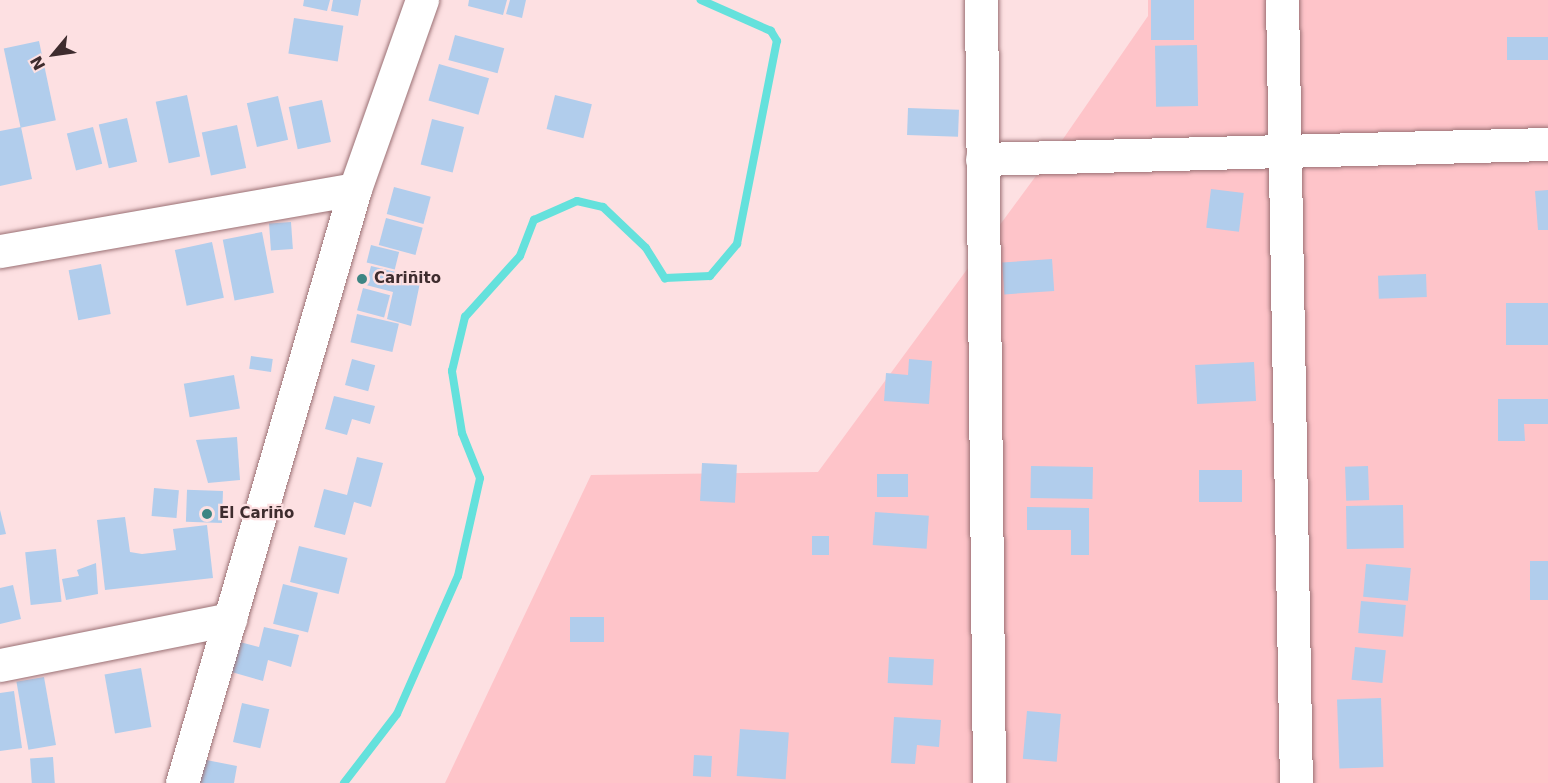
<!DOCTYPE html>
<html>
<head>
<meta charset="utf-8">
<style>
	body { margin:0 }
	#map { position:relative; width:1548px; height:783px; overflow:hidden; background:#fde0e2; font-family:"DejaVu Sans",sans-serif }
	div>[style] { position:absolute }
	.green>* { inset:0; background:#fec4c9 }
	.stream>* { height:8px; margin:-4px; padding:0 4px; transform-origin:4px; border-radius:4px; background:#64e1dc }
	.building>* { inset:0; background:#b1cdec; transform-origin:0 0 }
	.roads { filter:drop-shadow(0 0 2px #9a7074) drop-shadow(0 0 2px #9a7074) }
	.minor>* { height:33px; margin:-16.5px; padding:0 16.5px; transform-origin:16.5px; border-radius:16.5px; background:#fff }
	.dots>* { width:16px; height:16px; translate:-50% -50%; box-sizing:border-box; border:3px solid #fde0e2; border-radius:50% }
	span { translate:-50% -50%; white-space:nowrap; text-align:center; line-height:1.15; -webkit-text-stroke:4.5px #fde0e2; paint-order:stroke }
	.poi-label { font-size:15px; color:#3e2c2e; font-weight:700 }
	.left { translate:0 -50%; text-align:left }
	.north { position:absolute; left:24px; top:24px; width:60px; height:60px; -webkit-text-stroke:4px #fde0e2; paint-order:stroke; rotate:241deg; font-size:16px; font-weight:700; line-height:24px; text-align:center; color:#3e2c2e }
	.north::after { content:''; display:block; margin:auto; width:21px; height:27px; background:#3e2c2e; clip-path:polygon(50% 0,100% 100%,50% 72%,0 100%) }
</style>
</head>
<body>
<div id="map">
	<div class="green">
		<i style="clip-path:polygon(1148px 0,1548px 0,1548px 783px,445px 783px,591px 475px,818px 472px,1063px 139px,1148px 16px)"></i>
	</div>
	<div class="stream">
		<i style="left:344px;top:783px;width:87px;rotate:-52.5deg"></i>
		<i style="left:397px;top:714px;width:151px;rotate:-66.2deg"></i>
		<i style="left:458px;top:576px;width:100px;rotate:-77.3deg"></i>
		<i style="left:480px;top:478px;width:48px;rotate:-111.8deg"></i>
		<i style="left:462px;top:433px;width:63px;rotate:-99.2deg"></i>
		<i style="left:452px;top:371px;width:56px;rotate:-76.5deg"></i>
		<i style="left:465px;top:317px;width:82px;rotate:-48deg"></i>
		<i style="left:520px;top:256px;width:39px;rotate:-69deg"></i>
		<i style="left:534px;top:220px;width:47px;rotate:-23.8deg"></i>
		<i style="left:577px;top:201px;width:27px;rotate:13deg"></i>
		<i style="left:603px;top:207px;width:59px;rotate:43.6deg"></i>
		<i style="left:646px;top:248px;width:36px;rotate:58deg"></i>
		<i style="left:665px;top:278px;width:45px;rotate:-2.5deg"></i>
		<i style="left:710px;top:276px;width:42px;rotate:-49.8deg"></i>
		<i style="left:737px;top:244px;width:207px;rotate:-78.9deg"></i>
		<i style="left:777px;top:41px;width:12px;rotate:-121deg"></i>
		<i style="left:771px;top:31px;width:77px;rotate:-156.1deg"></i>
	</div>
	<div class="building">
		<i style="clip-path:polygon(304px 0,330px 0,327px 11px,303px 6px)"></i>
		<i style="clip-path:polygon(333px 0,361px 0,358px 16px,331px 11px)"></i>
		<i style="clip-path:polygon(469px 0,507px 0,503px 15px,468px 6px)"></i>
		<i style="clip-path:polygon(510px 0,526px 0,522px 18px,506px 14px)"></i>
		<i style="left:1151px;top:0;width:43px;height:40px"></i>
		<i style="left:294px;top:18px;width:50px;height:36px;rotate:9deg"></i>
		<i style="left:455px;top:35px;width:51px;height:26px;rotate:15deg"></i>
		<i style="left:1548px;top:37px;width:23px;height:41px;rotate:90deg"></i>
		<i style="left:39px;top:41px;width:81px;height:36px;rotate:78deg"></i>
		<i style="left:1197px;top:45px;width:61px;height:42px;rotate:89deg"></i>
		<i style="left:439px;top:64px;width:52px;height:38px;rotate:16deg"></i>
		<i style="left:187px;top:95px;width:63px;height:32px;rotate:78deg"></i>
		<i style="left:555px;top:95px;width:38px;height:35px;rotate:14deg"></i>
		<i style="left:278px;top:96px;width:45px;height:32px;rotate:77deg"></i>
		<i style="left:322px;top:100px;width:43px;height:34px;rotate:78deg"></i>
		<i style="left:908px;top:108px;width:51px;height:27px;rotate:2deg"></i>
		<i style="left:127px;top:118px;width:45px;height:29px;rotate:77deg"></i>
		<i style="left:432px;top:119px;width:33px;height:47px;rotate:14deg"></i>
		<i style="left:237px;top:125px;width:44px;height:36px;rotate:78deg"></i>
		<i style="clip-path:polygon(21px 127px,32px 179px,0 186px,0 131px)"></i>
		<i style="left:93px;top:127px;width:38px;height:27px;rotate:76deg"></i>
		<i style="left:394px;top:187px;width:38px;height:28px;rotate:15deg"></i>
		<i style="left:1211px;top:189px;width:33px;height:39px;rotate:7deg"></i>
		<i style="clip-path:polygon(1548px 190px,1548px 230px,1538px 230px,1535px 191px)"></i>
		<i style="left:386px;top:218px;width:38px;height:28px;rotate:15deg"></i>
		<i style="left:291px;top:222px;width:27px;height:22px;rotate:86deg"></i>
		<i style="left:262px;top:232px;width:62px;height:40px;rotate:79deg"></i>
		<i style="left:212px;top:242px;width:57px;height:38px;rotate:78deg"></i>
		<i style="left:371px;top:245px;width:29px;height:18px;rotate:14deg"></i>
		<i style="left:1052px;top:259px;width:32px;height:50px;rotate:86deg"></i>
		<i style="left:101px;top:264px;width:51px;height:33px;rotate:79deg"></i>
		<i style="clip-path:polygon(371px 266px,421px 278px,411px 326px,387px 319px,393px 292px,366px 285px)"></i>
		<i style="left:1426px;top:274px;width:23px;height:48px;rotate:88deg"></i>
		<i style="left:363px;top:288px;width:28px;height:23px;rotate:15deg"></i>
		<i style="left:1506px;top:303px;width:42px;height:42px"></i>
		<i style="left:357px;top:314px;width:43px;height:29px;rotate:13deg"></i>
		<i style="left:251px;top:356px;width:22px;height:13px;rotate:8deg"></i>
		<i style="left:352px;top:359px;width:24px;height:27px;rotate:15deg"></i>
		<i style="clip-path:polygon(909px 359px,932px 361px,929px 404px,884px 401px,886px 373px,908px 375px)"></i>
		<i style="left:1254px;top:362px;width:39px;height:59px;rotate:87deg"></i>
		<i style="left:234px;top:375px;width:34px;height:51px;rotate:80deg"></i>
		<i style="clip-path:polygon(334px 396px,375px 406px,370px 424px,352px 419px,347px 435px,325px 429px)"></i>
		<i style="clip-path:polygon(1498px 399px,1548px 399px,1548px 424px,1524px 424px,1525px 441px,1498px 441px)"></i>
		<i style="clip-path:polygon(237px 437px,240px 480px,208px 483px,196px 440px)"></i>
		<i style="clip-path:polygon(357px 457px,383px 463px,371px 507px,354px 502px,345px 535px,314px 527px,324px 489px,347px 495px)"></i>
		<i style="left:702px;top:463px;width:35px;height:38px;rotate:3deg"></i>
		<i style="left:1031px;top:466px;width:62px;height:32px;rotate:1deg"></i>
		<i style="left:1368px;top:466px;width:34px;height:23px;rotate:88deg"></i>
		<i style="left:1199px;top:470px;width:43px;height:32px"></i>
		<i style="left:877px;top:474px;width:31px;height:23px"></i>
		<i style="left:154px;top:488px;width:25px;height:28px;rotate:5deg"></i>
		<i style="left:223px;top:491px;width:32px;height:36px;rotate:92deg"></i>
		<i style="left:1403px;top:505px;width:43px;height:57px;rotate:89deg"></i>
		<i style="clip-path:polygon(1027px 507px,1089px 508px,1089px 555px,1071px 555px,1071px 530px,1027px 530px)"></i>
		<i style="clip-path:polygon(0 510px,6px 534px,0 535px)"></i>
		<i style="left:875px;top:512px;width:54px;height:33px;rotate:4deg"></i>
		<i style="clip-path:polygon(125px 517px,130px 552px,142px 554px,176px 550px,173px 529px,207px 525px,213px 578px,105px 590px,97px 520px)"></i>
		<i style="left:812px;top:536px;width:17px;height:19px"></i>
		<i style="left:299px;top:546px;width:50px;height:37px;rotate:14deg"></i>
		<i style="left:56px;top:549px;width:53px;height:31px;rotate:84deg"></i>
		<i style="left:1530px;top:561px;width:18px;height:39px"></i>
		<i style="clip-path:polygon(96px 563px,98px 594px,66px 600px,62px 579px,79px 576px,77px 570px)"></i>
		<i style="left:1366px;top:564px;width:45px;height:33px;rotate:5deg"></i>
		<i style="left:283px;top:584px;width:36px;height:41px;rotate:14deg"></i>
		<i style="clip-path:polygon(13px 585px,21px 619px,0 624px,0 588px)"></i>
		<i style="left:1361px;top:601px;width:45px;height:32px;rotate:5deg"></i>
		<i style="left:570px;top:617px;width:34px;height:25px"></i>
		<i style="clip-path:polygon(264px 627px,299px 635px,291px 667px,268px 660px,263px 681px,228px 671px,236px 641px,259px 647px)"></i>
		<i style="left:1355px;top:647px;width:31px;height:33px;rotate:6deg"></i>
		<i style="left:889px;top:657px;width:45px;height:26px;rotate:3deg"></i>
		<i style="left:141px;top:668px;width:60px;height:37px;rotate:80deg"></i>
		<i style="left:44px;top:677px;width:69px;height:28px;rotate:80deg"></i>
		<i style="clip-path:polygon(14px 691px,22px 748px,0 751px,0 693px)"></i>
		<i style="left:1381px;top:698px;width:69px;height:44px;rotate:88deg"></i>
		<i style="left:242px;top:703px;width:28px;height:40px;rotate:13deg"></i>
		<i style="left:1027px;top:711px;width:34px;height:48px;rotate:5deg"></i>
		<i style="clip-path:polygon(894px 717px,941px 720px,939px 747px,917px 745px,915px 764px,891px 763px)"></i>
		<i style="left:740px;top:729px;width:49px;height:47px;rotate:4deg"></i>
		<i style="left:694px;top:755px;width:18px;height:21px;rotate:3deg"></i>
		<i style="left:53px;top:757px;width:26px;height:23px;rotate:86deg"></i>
		<i style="clip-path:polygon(196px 758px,237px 766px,234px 783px,191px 783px)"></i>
	</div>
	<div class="roads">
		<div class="minor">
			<i style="left:981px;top:0;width:783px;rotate:89.41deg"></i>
			<i style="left:1282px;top:0;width:783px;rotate:88.98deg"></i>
			<i style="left:982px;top:159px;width:566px;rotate:-1.52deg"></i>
			<i style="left:0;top:251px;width:360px;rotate:-9.9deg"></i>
			<i style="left:0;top:665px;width:235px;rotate:-11.3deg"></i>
			<i style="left:182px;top:783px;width:619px;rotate:-73.76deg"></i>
			<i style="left:355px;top:189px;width:201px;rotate:-70.5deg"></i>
		</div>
	</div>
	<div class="dots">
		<i style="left:362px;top:279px;background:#3d8583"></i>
		<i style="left:207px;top:514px;background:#3d8583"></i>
	</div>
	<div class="poi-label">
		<span class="left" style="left:374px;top:279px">Cariñito</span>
		<span class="left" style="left:219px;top:514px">El Cariño</span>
	</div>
	<div class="north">N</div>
</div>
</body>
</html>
